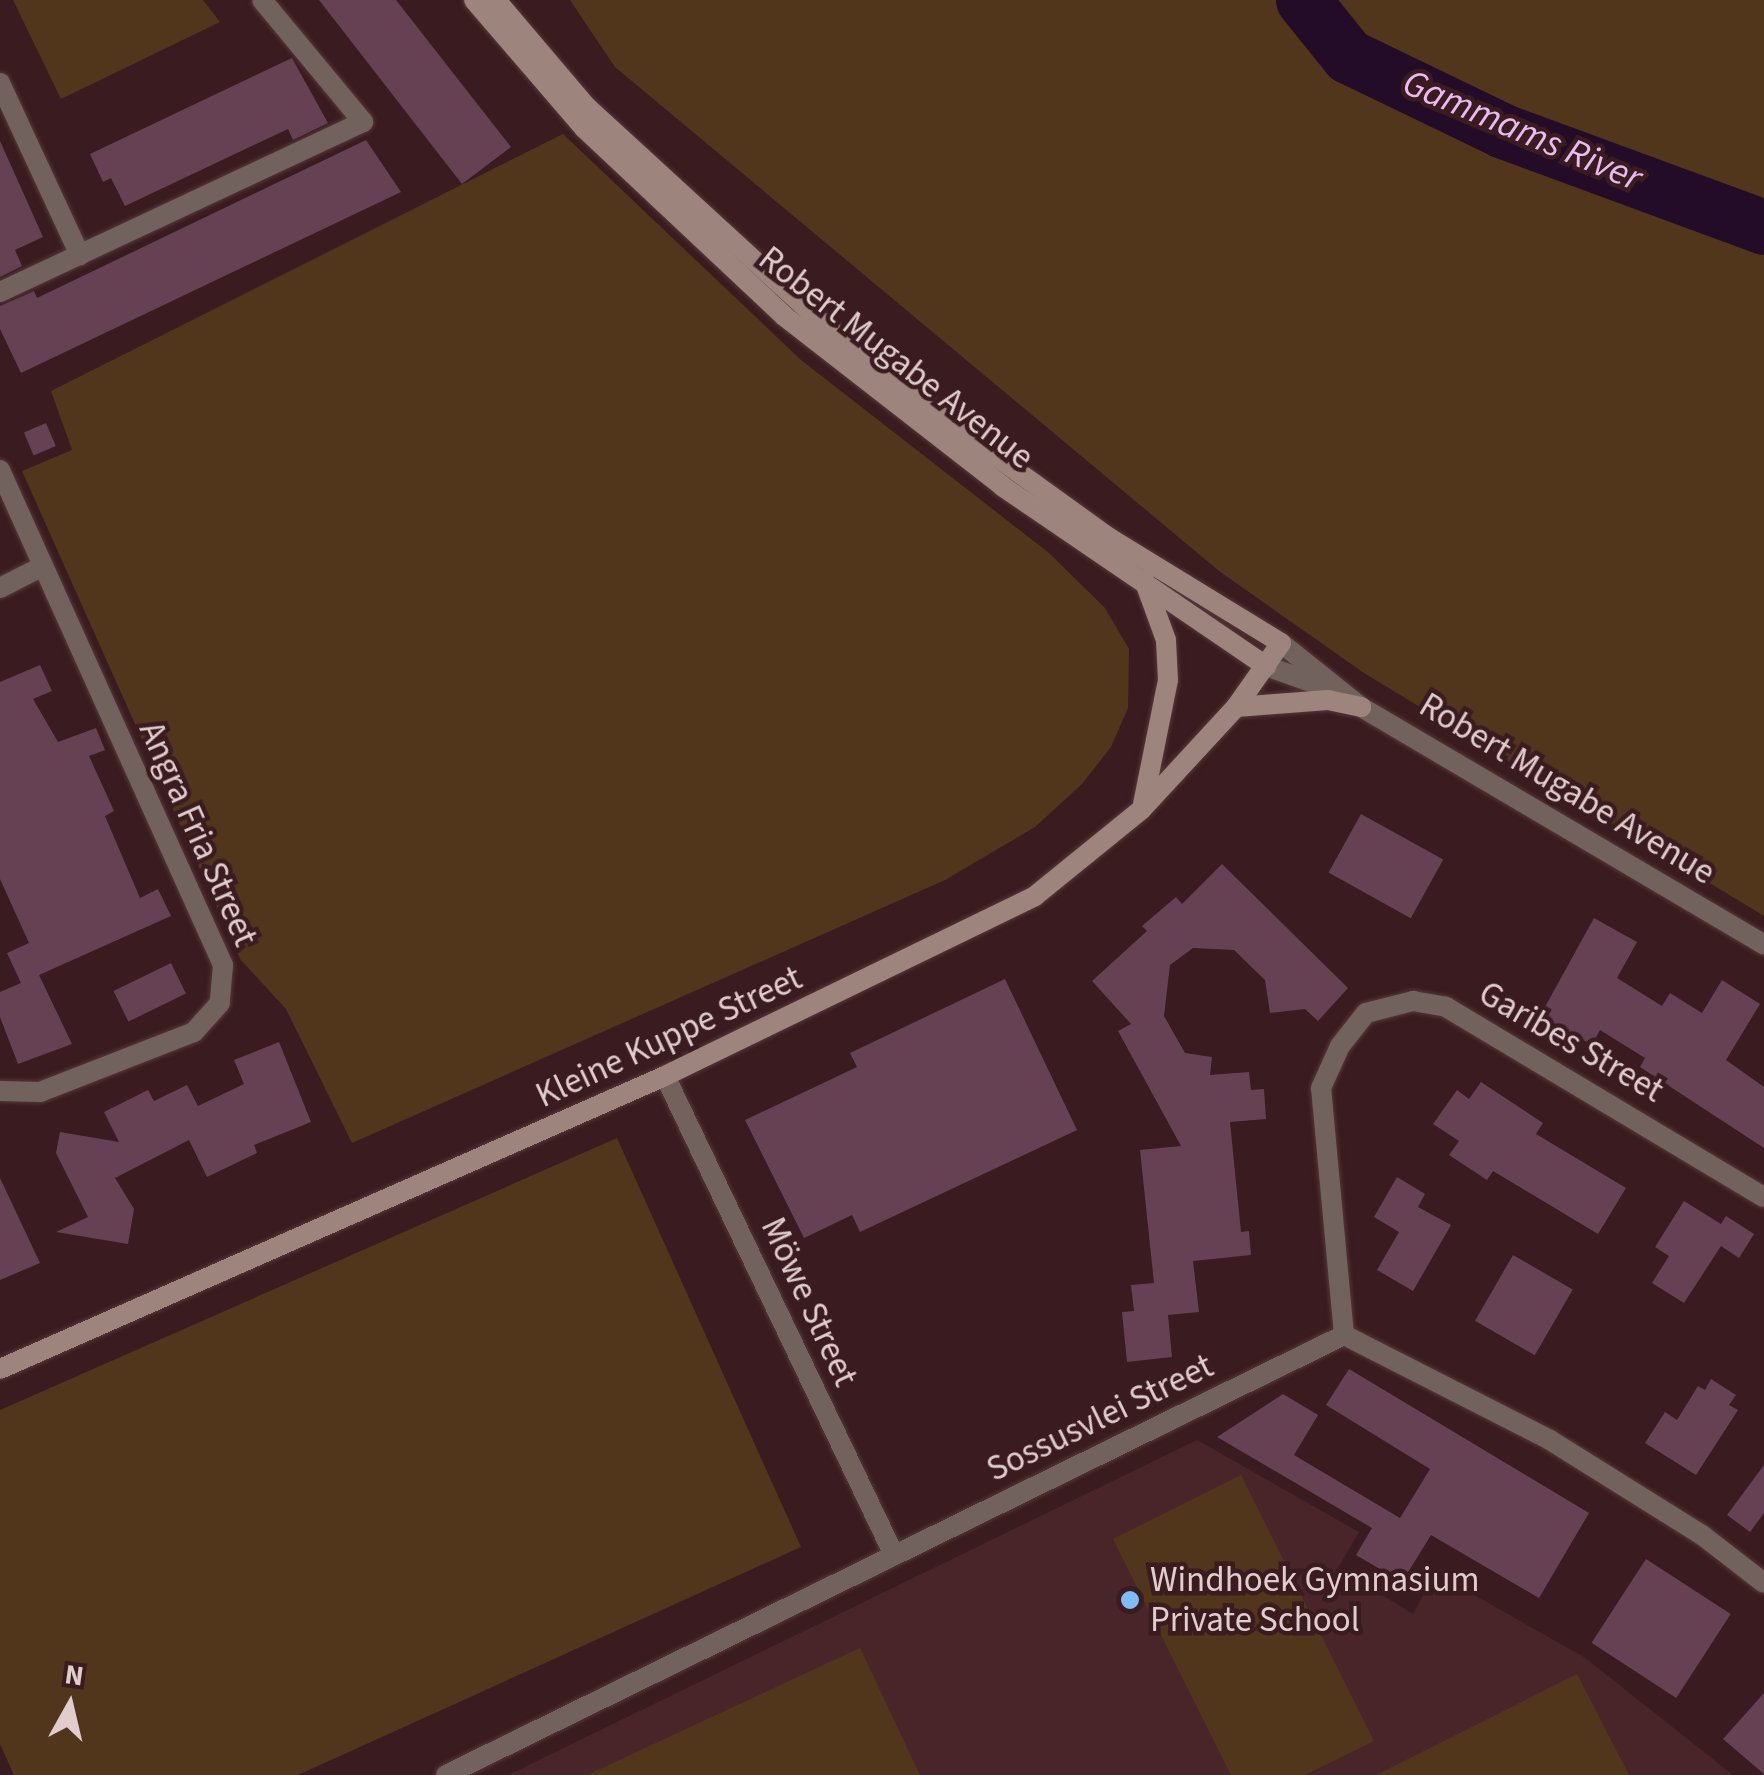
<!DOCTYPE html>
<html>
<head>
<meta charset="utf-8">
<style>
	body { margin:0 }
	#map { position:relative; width:1764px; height:1775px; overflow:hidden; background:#3a1b1f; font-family:"Source Sans 3",sans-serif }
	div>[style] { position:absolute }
	.built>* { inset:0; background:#49252a }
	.green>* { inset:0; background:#51361c }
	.river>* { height:55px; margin:-27.5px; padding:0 27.5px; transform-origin:27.5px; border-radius:27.5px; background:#230c27 }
	.building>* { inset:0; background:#664154; transform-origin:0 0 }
	.roads { filter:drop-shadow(0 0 2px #55373b) drop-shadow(0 0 2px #55373b) }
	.street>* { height:20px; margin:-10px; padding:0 10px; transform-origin:10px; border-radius:10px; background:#72625e }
	.secondary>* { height:20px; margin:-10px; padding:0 10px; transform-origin:10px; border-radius:10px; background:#9d857d }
	.dots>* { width:28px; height:28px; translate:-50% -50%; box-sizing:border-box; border:5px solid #3a1b1f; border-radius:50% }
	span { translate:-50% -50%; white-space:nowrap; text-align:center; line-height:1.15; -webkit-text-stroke:9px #3a1b1f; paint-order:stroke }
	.street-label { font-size:35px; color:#e1ccce }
	.poi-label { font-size:35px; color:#e1ccce }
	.left { translate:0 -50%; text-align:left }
	.water-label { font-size:38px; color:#e9bbf0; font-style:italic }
	.north { position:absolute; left:20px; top:1655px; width:100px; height:100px; -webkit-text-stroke:8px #3a1b1f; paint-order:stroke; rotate:8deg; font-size:28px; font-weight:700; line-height:40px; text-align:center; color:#e1ccce }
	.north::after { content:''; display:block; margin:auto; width:35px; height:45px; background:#e1ccce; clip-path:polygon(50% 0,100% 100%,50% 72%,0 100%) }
</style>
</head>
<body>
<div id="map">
	<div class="built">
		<i style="clip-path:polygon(1197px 1440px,1359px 1532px,1338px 1568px,1413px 1614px,1435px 1573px,1584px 1657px,1733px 1775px,508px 1775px)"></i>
	</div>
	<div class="green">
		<i style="clip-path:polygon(13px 0,203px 0,220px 22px,61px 99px)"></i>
		<i style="clip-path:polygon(570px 0,1764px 0,1764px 916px,1364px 673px,1219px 571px,615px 67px)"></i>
		<i style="clip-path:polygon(563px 134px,801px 360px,1049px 553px,1105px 608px,1129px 649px,1128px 708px,1111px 747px,1082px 784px,1035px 827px,945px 880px,352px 1143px,286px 1009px,240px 959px,22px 471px,72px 450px,51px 391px)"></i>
		<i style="clip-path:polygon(617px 1138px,801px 1547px,298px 1775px,14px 1775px,0 1744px,0 1410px)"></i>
		<i style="clip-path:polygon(1241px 1475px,1374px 1741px,1305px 1775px,1231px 1775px,1113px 1539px)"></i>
		<i style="clip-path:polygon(860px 1648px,920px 1775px,587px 1775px)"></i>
		<i style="clip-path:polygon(1577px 1674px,1629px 1775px,1376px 1775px)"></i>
	</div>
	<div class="river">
		<i style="left:1303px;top:0;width:72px;rotate:51.2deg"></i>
		<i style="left:1348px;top:56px;width:172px;rotate:25.8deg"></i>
		<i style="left:1503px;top:131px;width:278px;rotate:20.2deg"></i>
	</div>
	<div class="building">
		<i style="clip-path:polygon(319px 0,396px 0,511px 147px,462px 184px)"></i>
		<i style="clip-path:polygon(292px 58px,328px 123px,293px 140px,288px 129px,125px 206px,111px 178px,103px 182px,90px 154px)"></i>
		<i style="clip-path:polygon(366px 140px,401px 192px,21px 373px,0 329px,0 306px,34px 291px,37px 298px)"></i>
		<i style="clip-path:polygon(0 141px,43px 237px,15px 250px,22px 266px,0 277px)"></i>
		<i style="left:46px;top:423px;width:25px;height:24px;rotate:67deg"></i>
		<i style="clip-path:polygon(40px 665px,52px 691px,33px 699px,58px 742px,96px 728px,105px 750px,89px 756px,114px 811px,105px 816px,140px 898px,158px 889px,171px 916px,39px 975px,72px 1044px,18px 1064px,0 1017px,0 992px,21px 983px,7px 953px,29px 943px,0 879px,0 682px)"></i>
		<i style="left:1361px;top:814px;width:94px;height:67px;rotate:29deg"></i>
		<i style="clip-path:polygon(1222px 864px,1348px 988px,1318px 1021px,1305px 1009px,1270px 1013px,1265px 980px,1234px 950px,1193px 948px,1170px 965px,1164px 1016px,1185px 1053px,1212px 1057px,1210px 1075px,1249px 1072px,1251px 1090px,1264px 1089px,1266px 1119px,1230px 1122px,1241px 1232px,1249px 1231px,1251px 1255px,1193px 1261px,1199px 1312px,1168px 1315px,1172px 1357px,1127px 1362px,1122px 1312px,1134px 1311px,1131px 1285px,1154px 1283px,1140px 1150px,1181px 1146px,1118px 1031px,1131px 1024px,1092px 981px,1147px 931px,1142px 926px,1176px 897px,1182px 904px)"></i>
		<i style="clip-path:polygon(1594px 918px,1637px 942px,1617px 978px,1662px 1006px,1670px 993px,1702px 1013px,1722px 980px,1760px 1004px,1726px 1060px,1764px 1087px,1764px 1148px,1640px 1067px,1645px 1058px,1600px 1030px,1592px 1045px,1540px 1016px)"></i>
		<i style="left:171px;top:963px;width:34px;height:64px;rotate:64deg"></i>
		<i style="clip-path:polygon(1005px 979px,1077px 1130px,860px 1232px,852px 1215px,804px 1238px,745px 1120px,857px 1067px,850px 1053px)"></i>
		<i style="clip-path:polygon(279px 1042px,311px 1122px,254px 1145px,257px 1153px,207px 1177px,189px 1140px,115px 1178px,134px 1209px,128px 1244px,56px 1232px,88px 1217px,56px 1153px,60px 1132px,119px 1142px,104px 1112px,148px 1090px,154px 1101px,187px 1085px,198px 1106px,244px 1084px,234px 1060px)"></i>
		<i style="clip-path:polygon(1481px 1082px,1543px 1123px,1536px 1134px,1626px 1188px,1598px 1234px,1493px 1171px,1487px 1180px,1449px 1155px,1459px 1141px,1433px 1124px,1457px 1090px,1469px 1099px)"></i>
		<i style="clip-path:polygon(1397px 1177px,1425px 1194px,1418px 1207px,1451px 1225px,1413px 1291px,1377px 1270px,1399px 1232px,1374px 1217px)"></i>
		<i style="clip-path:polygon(0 1178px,40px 1263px,0 1280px)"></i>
		<i style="clip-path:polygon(1684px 1201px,1721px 1224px,1726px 1216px,1754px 1234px,1739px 1258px,1721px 1246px,1684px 1303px,1652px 1283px,1669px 1256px,1655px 1247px)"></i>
		<i style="left:1513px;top:1255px;width:69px;height:76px;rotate:30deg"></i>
		<i style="clip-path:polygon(1349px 1369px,1589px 1513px,1539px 1598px,1431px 1535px,1402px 1582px,1356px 1555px,1372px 1528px,1217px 1437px,1283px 1394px,1318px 1415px,1294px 1455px,1400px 1518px,1430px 1469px,1326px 1405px)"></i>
		<i style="clip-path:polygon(1711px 1379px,1736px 1395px,1729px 1405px,1738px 1410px,1696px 1475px,1645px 1443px,1665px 1412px,1677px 1420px,1698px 1386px,1705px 1390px)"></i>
		<i style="clip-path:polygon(1764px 1465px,1764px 1513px,1750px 1532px,1727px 1515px)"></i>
		<i style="left:1646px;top:1559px;width:101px;height:100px;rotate:33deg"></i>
		<i style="clip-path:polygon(1764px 1693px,1764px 1774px,1723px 1739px)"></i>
	</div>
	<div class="roads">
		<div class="street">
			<i style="left:0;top:83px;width:190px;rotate:65.1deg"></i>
			<i style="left:0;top:292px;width:401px;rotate:-25.1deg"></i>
			<i style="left:363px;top:122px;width:158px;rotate:-129.6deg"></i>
			<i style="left:0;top:470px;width:543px;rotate:65.75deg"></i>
			<i style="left:223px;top:965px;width:38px;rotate:95deg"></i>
			<i style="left:220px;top:1003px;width:39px;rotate:132deg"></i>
			<i style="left:194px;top:1032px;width:165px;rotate:158.7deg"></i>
			<i style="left:40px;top:1092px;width:40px;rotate:-178.6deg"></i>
			<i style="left:0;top:588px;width:48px;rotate:-27.1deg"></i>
			<i style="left:1281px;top:643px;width:102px;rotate:38.7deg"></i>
			<i style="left:1361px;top:707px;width:468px;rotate:30.5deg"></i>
			<i style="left:1266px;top:666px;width:63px;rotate:19.6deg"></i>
			<i style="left:665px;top:1076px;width:531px;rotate:64.45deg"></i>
			<i style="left:1344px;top:1335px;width:248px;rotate:-95.3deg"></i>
			<i style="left:1321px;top:1088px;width:46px;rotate:-65.7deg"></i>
			<i style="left:1340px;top:1046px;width:42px;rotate:-51.8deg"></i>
			<i style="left:1366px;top:1013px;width:49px;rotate:-14.3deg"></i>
			<i style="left:1413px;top:1001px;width:34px;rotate:10deg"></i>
			<i style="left:1446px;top:1007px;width:370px;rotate:30.9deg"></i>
			<i style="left:446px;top:1775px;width:1000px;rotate:-26.1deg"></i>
			<i style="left:1344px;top:1335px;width:231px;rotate:27deg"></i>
			<i style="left:1550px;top:1440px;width:179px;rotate:32deg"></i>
			<i style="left:1702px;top:1535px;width:78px;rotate:37.7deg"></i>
		</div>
		<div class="secondary">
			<i style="left:474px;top:0;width:169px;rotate:49.3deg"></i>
			<i style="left:584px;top:128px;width:274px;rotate:43.2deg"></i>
			<i style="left:784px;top:316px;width:276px;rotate:37.9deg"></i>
			<i style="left:1002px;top:486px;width:320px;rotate:34.3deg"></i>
			<i style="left:1236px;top:707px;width:92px;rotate:-4.4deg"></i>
			<i style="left:1328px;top:700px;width:34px;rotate:12deg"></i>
			<i style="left:1143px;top:804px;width:126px;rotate:-78.6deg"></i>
			<i style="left:1168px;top:680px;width:40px;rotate:-92.9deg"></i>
			<i style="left:1166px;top:640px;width:64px;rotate:-110.1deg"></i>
			<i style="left:0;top:1369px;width:727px;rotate:-23.78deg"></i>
			<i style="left:665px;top:1076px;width:411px;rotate:-25.9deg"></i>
			<i style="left:1035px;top:896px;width:136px;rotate:-39.1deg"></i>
			<i style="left:1141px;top:810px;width:140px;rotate:-47.3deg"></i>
			<i style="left:1236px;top:707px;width:78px;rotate:-54.9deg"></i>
			<i style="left:1281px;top:643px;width:203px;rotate:-148.5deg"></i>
			<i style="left:1108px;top:537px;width:301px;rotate:-144.2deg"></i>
			<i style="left:864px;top:361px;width:379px;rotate:-137.5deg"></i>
			<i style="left:585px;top:105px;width:138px;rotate:-130.3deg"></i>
		</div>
	</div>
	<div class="dots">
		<i style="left:1130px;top:1600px;background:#7bbef8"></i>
	</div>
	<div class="street-label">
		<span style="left:896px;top:358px;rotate:38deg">Robert Mugabe Avenue</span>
		<span style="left:1567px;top:789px;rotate:31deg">Robert Mugabe Avenue</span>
		<span style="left:198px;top:834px;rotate:66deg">Angra Fria Street</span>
		<span style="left:669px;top:1037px;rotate:-25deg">Kleine Kuppe Street</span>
		<span style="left:1571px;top:1042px;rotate:30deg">Garibes Street</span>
		<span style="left:809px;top:1302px;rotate:65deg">Möwe Street</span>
		<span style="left:1100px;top:1418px;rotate:-26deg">Sossusvlei Street</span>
	</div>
	<div class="poi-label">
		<span class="left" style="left:1150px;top:1600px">Windhoek Gymnasium<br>Private School</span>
	</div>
	<div class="water-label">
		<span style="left:1522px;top:131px;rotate:23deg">Gammams River</span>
	</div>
	<div class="north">N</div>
</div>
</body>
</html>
